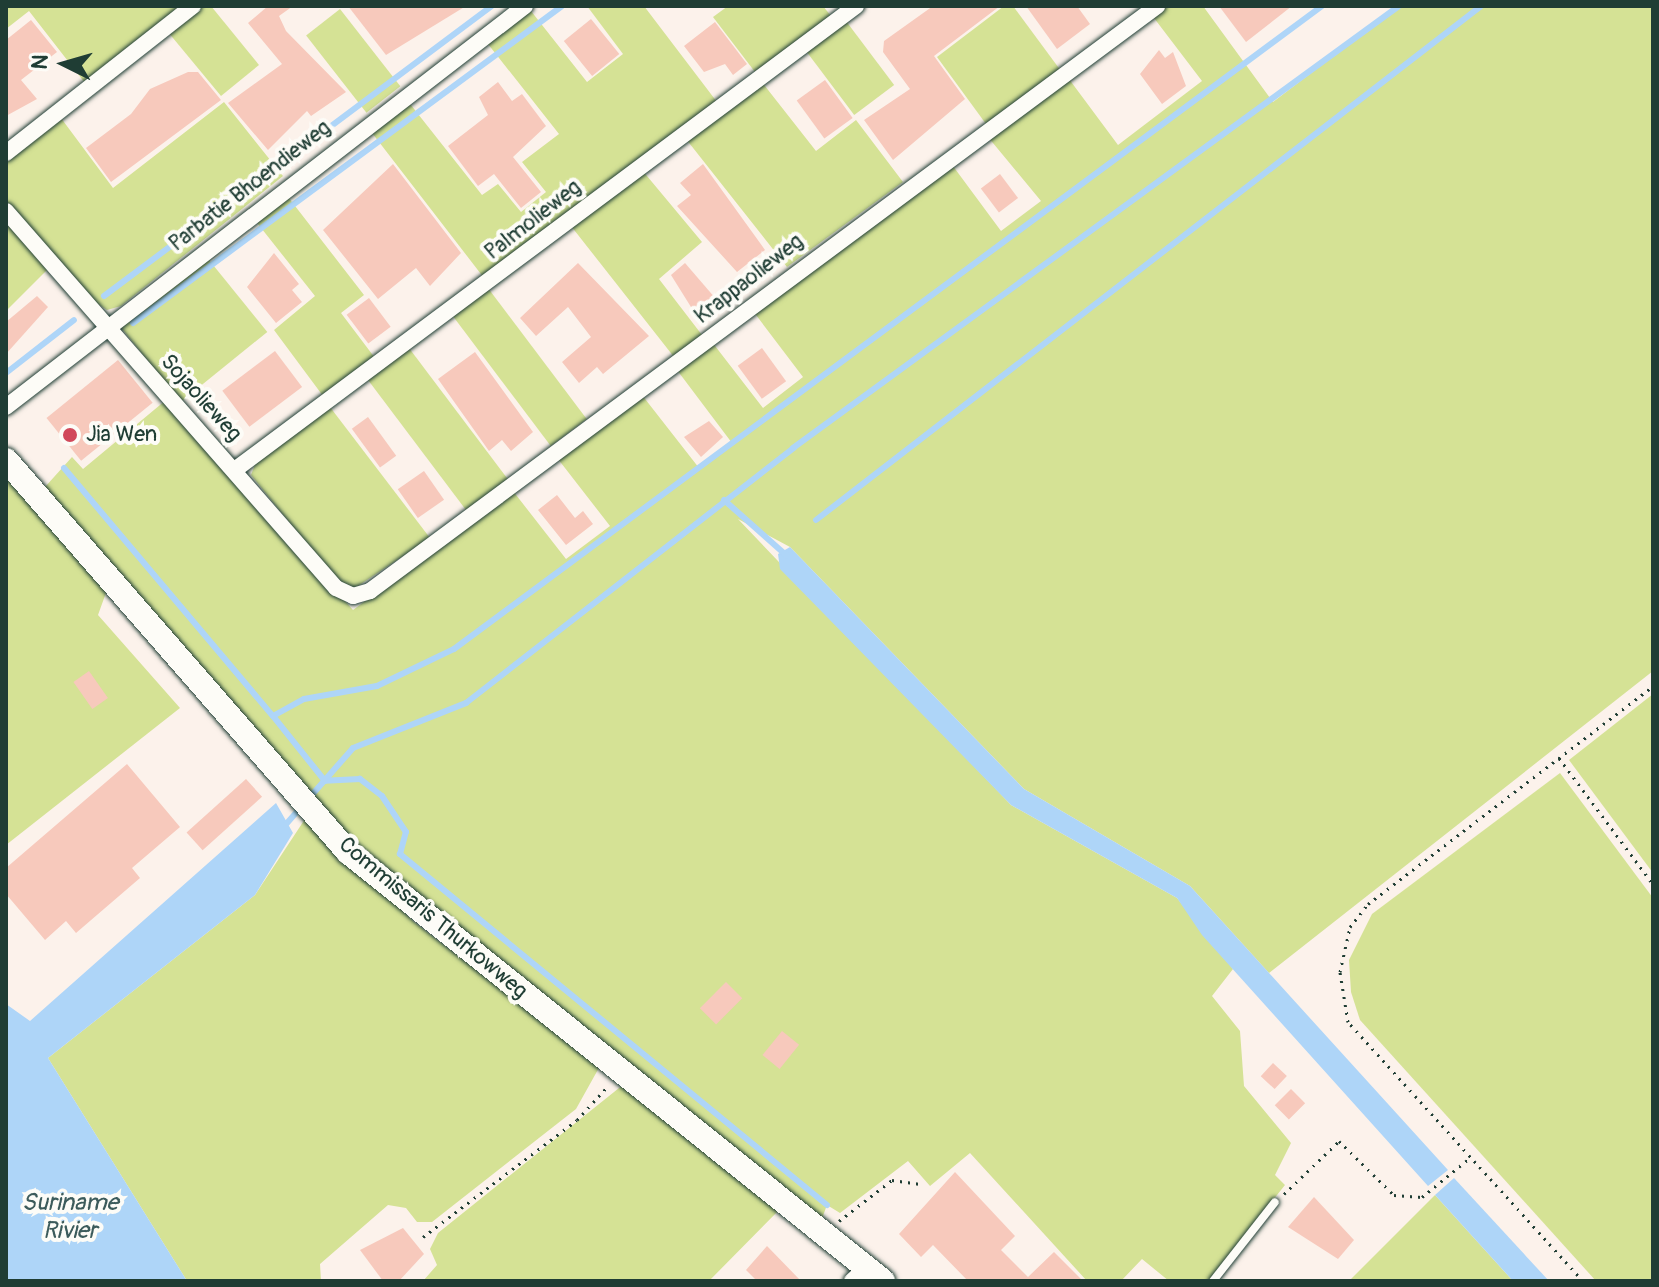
<!DOCTYPE html>
<html>
<head>
<meta charset="utf-8">
<style>
	body { margin:0 }
	#map { position:relative; width:1659px; height:1287px; overflow:hidden; background:#fcf2eb; font-family:Pangolin,sans-serif }
	div>[style] { position:absolute }
	.green>* { inset:0; background:#d5e295; transform-origin:0 0 }
	.water>* { inset:0; background:#aed5f8 }
	.stream>* { height:6px; margin:-3px; padding:0 3px; transform-origin:3px; border-radius:3px; background:#aed5f8 }
	.building>* { inset:0; background:#f7c9bc; transform-origin:0 0 }
	.path>* { height:3px; margin-top:-1.5px; transform-origin:0; background:repeating-linear-gradient(90deg,#1f3d34 0 2px,transparent 0 8px) }
	.roads { filter:drop-shadow(0 0 2px #1f3d34) drop-shadow(0 0 2px #1f3d34) }
	.service>* { height:8px; margin:-4px; padding:0 4px; transform-origin:4px; border-radius:4px; background:#fdfcf7 }
	.minor>* { height:16px; margin:-8px; padding:0 8px; transform-origin:8px; border-radius:8px; background:#fdfcf7 }
	.secondary>* { height:24px; margin:-12px; padding:0 12px; transform-origin:12px; border-radius:12px; background:#fdfcf7 }
	.dots>* { width:22px; height:22px; translate:-50% -50%; box-sizing:border-box; border:4px solid #fdfcf7; border-radius:50% }
	span { translate:-50% -50%; white-space:nowrap; text-align:center; line-height:1.15; -webkit-text-stroke:8px #fdfcf7; paint-order:stroke }
	.street-label { font-size:22px; color:#1f3d34 }
	.poi-label { font-size:22px; color:#1f3d34 }
	.left { translate:0 -50%; text-align:left }
	.water-label { font-size:24px; color:#3c5b5b; font-style:italic }
	.frame { position:absolute; inset:0; border:8px solid #1f3d34; pointer-events:none }
	.north { position:absolute; left:24px; top:24px; width:80px; height:80px; -webkit-text-stroke:6px #fdfcf7; paint-order:stroke; rotate:275deg; font-size:22px; font-weight:700; line-height:32px; text-align:center; color:#1f3d34 }
	.north::after { content:''; display:block; margin:auto; width:28px; height:36px; background:#1f3d34; clip-path:polygon(50% 0,100% 100%,50% 72%,0 100%) }
</style>
</head>
<body>
<div id="map">
	<div class="green">
		<i style="clip-path:polygon(6px 6px,182px 6px,85px 83px,29px 11px,6px 29px)"></i>
		<i style="clip-path:polygon(201px 6px,211px 6px,259px 65px,221px 96px,168px 32px)"></i>
		<i style="clip-path:polygon(587px 6px,644px 6px,717px 102px,484px 278px,369px 129px,407px 100px,482px 195px,498px 184px,521px 212px,546px 192px,522px 162px,559px 134px,488px 44px,531px 11px,587px 82px,623px 54px)"></i>
		<i style="clip-path:polygon(728px 6px,823px 6px,831px 16px,755px 72px,713px 17px)"></i>
		<i style="clip-path:polygon(1004px 6px,1013px 6px,1061px 71px,986px 124px,937px 57px)"></i>
		<i style="clip-path:polygon(1168px 6px,1203px 6px,1273px 102px,1399px 6px,1653px 6px,1653px 671px,1269px 973px,1190px 886px,1024px 789px,790px 547px,738px 519px,1011px 805px,1177px 898px,1233px 969px,1212px 996px,1240px 1031px,1244px 1086px,1291px 1143px,1275px 1175px,1285px 1185px,1208px 1281px,1169px 1281px,1142px 1259px,1121px 1281px,1087px 1281px,970px 1153px,930px 1186px,908px 1161px,840px 1213px,827px 1205px,821px 1221px,373px 865px,45px 487px,72px 457px,83px 469px,166px 400px,353px 610px,513px 491px,566px 559px,610px 526px,558px 459px,642px 395px,699px 468px,732px 443px,677px 370px,712px 342px,763px 408px,803px 377px,753px 311px,950px 162px,1001px 231px,1041px 201px,988px 137px,1069px 79px,1118px 145px,1202px 81px,1154px 18px)"></i>
		<i style="left:340px;top:9px;width:98px;height:43px;rotate:52deg"></i>
		<i style="left:846px;top:21px;width:80px;height:50px;rotate:53deg"></i>
		<i style="clip-path:polygon(761px 81px,816px 151px,856px 120px,903px 182px,787px 267px,686px 139px)"></i>
		<i style="clip-path:polygon(224px 102px,283px 176px,121px 306px,107px 310px,92px 300px,6px 202px,6px 160px,61px 118px,113px 188px)"></i>
		<i style="clip-path:polygon(642px 170px,702px 242px,659px 279px,702px 335px,674px 357px,571px 226px)"></i>
		<i style="clip-path:polygon(285px 193px,364px 295px,341px 313px,375px 358px,323px 396px,274px 330px,315px 296px,254px 219px)"></i>
		<i style="clip-path:polygon(6px 220px,49px 268px,6px 311px)"></i>
		<i style="left:205px;top:255px;width:99px;height:111px;rotate:51deg"></i>
		<i style="left:488px;top:288px;width:164px;height:45px;rotate:53deg"></i>
		<i style="left:409px;top:348px;width:164px;height:52px;rotate:53deg"></i>
		<i style="clip-path:polygon(330px 407px,430px 538px,355px 588px,335px 579px,251px 475px,256px 462px)"></i>
		<i style="clip-path:polygon(6px 472px,107px 590px,98px 615px,180px 708px,6px 845px)"></i>
		<i style="clip-path:polygon(1653px 694px,1653px 873px,1569px 760px)"></i>
		<i style="clip-path:polygon(1560px 773px,1653px 898px,1653px 1281px,1596px 1281px,1360px 1020px,1351px 992px,1349px 960px,1372px 914px)"></i>
		<i style="clip-path:polygon(305px 819px,414px 922px,600px 1066px,576px 1109px,432px 1222px,417px 1222px,406px 1208px,388px 1205px,320px 1264px,321px 1281px,187px 1281px,48px 1058px,255px 895px)"></i>
		<i style="clip-path:polygon(624px 1084px,780px 1209px,709px 1281px,423px 1281px,437px 1265px,430px 1249px,438px 1233px)"></i>
		<i style="clip-path:polygon(1435px 1195px,1513px 1281px,1349px 1281px)"></i>
	</div>
	<div class="water">
		<i style="clip-path:polygon(790px 547px,1024px 789px,1190px 886px,1448px 1170px,1428px 1186px,1202px 935px,1177px 898px,1011px 805px,780px 569px,778px 554px)"></i>
		<i style="clip-path:polygon(276px 803px,293px 833px,255px 895px,48px 1058px,187px 1281px,6px 1281px,6px 1004px,30px 1021px)"></i>
		<i style="clip-path:polygon(1454px 1178px,1549px 1281px,1513px 1281px,1435px 1195px)"></i>
	</div>
	<div class="stream">
		<i style="left:104px;top:296px;width:484px;rotate:-36.8deg"></i>
		<i style="left:133px;top:323px;width:533px;rotate:-36.46deg"></i>
		<i style="left:6px;top:373px;width:86px;rotate:-37.9deg"></i>
		<i style="left:64px;top:468px;width:324px;rotate:49.9deg"></i>
		<i style="left:724px;top:500px;width:84px;rotate:41.6deg"></i>
		<i style="left:816px;top:520px;width:840px;rotate:-37.7deg"></i>
		<i style="left:310px;top:797px;width:65px;rotate:-48.7deg"></i>
		<i style="left:353px;top:748px;width:122px;rotate:-21.7deg"></i>
		<i style="left:466px;top:703px;width:415px;rotate:-37.9deg"></i>
		<i style="left:793px;top:448px;width:750px;rotate:-36.11deg"></i>
		<i style="left:281px;top:830px;width:32px;rotate:-49deg"></i>
		<i style="left:827px;top:1205px;width:553px;rotate:-140.58deg"></i>
		<i style="left:400px;top:854px;width:23px;rotate:-75deg"></i>
		<i style="left:406px;top:832px;width:43px;rotate:-123.7deg"></i>
		<i style="left:382px;top:796px;width:28px;rotate:-142deg"></i>
		<i style="left:360px;top:779px;width:35px;rotate:177deg"></i>
		<i style="left:325px;top:781px;width:83px;rotate:-128.7deg"></i>
		<i style="left:273px;top:716px;width:35px;rotate:-29deg"></i>
		<i style="left:304px;top:699px;width:74px;rotate:-10.1deg"></i>
		<i style="left:377px;top:686px;width:85px;rotate:-25.7deg"></i>
		<i style="left:454px;top:649px;width:1080px;rotate:-36.53deg"></i>
	</div>
	<div class="building">
		<i style="clip-path:polygon(268px 6px,293px 6px,279px 16px,286px 31px,346px 92px,311px 116px,307px 111px,268px 150px,228px 103px,282px 64px,248px 23px)"></i>
		<i style="clip-path:polygon(348px 6px,466px 6px,386px 55px)"></i>
		<i style="clip-path:polygon(933px 6px,1000px 6px,934px 56px,965px 99px,893px 160px,864px 120px,910px 89px,883px 52px,884px 41px)"></i>
		<i style="clip-path:polygon(1026px 6px,1077px 6px,1090px 24px,1057px 49px)"></i>
		<i style="clip-path:polygon(1219px 6px,1292px 6px,1246px 42px)"></i>
		<i style="left:591px;top:19px;width:45px;height:35px;rotate:51deg"></i>
		<i style="clip-path:polygon(31px 20px,57px 52px,21px 80px,37px 99px,6px 116px,6px 40px)"></i>
		<i style="clip-path:polygon(715px 22px,747px 64px,733px 75px,725px 64px,704px 72px,684px 46px)"></i>
		<i style="clip-path:polygon(1159px 50px,1165px 58px,1173px 52px,1186px 86px,1162px 104px,1140px 74px)"></i>
		<i style="clip-path:polygon(188px 72px,198px 72px,221px 100px,111px 182px,86px 148px,131px 114px,150px 89px)"></i>
		<i style="left:825px;top:80px;width:47px;height:35px;rotate:54deg"></i>
		<i style="clip-path:polygon(498px 82px,512px 101px,522px 94px,546px 126px,513px 157px,541px 192px,521px 208px,494px 174px,478px 186px,448px 146px,488px 115px,479px 97px)"></i>
		<i style="clip-path:polygon(393px 164px,461px 253px,430px 286px,416px 268px,378px 299px,323px 230px)"></i>
		<i style="clip-path:polygon(703px 164px,765px 250px,737px 272px,677px 206px,691px 195px,680px 183px)"></i>
		<i style="left:1000px;top:174px;width:30px;height:24px;rotate:53deg"></i>
		<i style="clip-path:polygon(274px 253px,299px 284px,292px 290px,302px 302px,276px 323px,247px 287px)"></i>
		<i style="clip-path:polygon(578px 263px,649px 336px,603px 374px,597px 367px,579px 383px,562px 362px,591px 337px,568px 307px,536px 336px,520px 318px)"></i>
		<i style="clip-path:polygon(685px 263px,716px 299px,696px 315px,671px 275px)"></i>
		<i style="clip-path:polygon(37px 296px,48px 307px,6px 354px,6px 322px)"></i>
		<i style="left:369px;top:298px;width:36px;height:28px;rotate:53deg"></i>
		<i style="left:762px;top:348px;width:41px;height:30px;rotate:54deg"></i>
		<i style="left:275px;top:351px;width:45px;height:66px;rotate:53deg"></i>
		<i style="clip-path:polygon(475px 352px,533px 432px,511px 451px,502px 440px,489px 451px,438px 379px)"></i>
		<i style="left:118px;top:360px;width:55px;height:92px;rotate:51deg"></i>
		<i style="left:368px;top:417px;width:48px;height:20px;rotate:54deg"></i>
		<i style="clip-path:polygon(709px 421px,723px 437px,701px 457px,684px 437px)"></i>
		<i style="left:424px;top:471px;width:35px;height:32px;rotate:55deg"></i>
		<i style="clip-path:polygon(557px 495px,575px 518px,583px 511px,593px 524px,566px 545px,538px 510px)"></i>
		<i style="left:89px;top:671px;width:33px;height:19px;rotate:55deg"></i>
		<i style="clip-path:polygon(127px 764px,180px 827px,132px 868px,140px 878px,76px 933px,66px 921px,45px 940px,6px 894px,6px 868px)"></i>
		<i style="left:246px;top:779px;width:24px;height:80px;rotate:48deg"></i>
		<i style="left:726px;top:982px;width:23px;height:37px;rotate:45deg"></i>
		<i style="left:782px;top:1031px;width:22px;height:31px;rotate:39deg"></i>
		<i style="left:1273px;top:1063px;width:19px;height:18px;rotate:43deg"></i>
		<i style="left:1291px;top:1089px;width:20px;height:23px;rotate:45deg"></i>
		<i style="clip-path:polygon(955px 1172px,1015px 1236px,1001px 1250px,1028px 1277px,1054px 1252px,1083px 1281px,968px 1281px,933px 1245px,921px 1257px,899px 1234px)"></i>
		<i style="clip-path:polygon(1314px 1197px,1354px 1240px,1338px 1259px,1288px 1227px)"></i>
		<i style="clip-path:polygon(403px 1228px,424px 1254px,399px 1281px,383px 1281px,360px 1250px)"></i>
		<i style="clip-path:polygon(767px 1246px,801px 1281px,757px 1281px,746px 1270px)"></i>
	</div>
	<div class="path">
		<i style="left:1559px;top:758px;width:157px;rotate:53.3deg"></i>
		<i style="left:1284px;top:1194px;width:76px;rotate:-43.9deg"></i>
		<i style="left:1339px;top:1141px;width:77px;rotate:44.5deg"></i>
		<i style="left:1394px;top:1195px;width:28px;rotate:4deg"></i>
		<i style="left:1422px;top:1197px;width:63px;rotate:-39.2deg"></i>
		<i style="left:839px;top:1221px;width:67px;rotate:-37.7deg"></i>
		<i style="left:892px;top:1180px;width:27px;rotate:8deg"></i>
		<i style="left:423px;top:1237px;width:193px;rotate:-37.2deg"></i>
		<i style="left:577px;top:1120px;width:45px;rotate:-47.7deg"></i>
		<i style="left:1583px;top:1281px;width:350px;rotate:-132.2deg"></i>
		<i style="left:1348px;top:1022px;width:51px;rotate:-99.1deg"></i>
		<i style="left:1340px;top:972px;width:46px;rotate:-77.5deg"></i>
		<i style="left:1350px;top:927px;width:29px;rotate:-52deg"></i>
		<i style="left:1368px;top:904px;width:359px;rotate:-37.4deg"></i>
	</div>
	<div class="roads">
		<div class="service">
			<i style="left:1213px;top:1281px;width:100px;rotate:-51.9deg"></i>
		</div>
		<div class="minor">
			<i style="left:6px;top:153px;width:238px;rotate:-38.2deg"></i>
			<i style="left:6px;top:211px;width:501px;rotate:48.8deg"></i>
			<i style="left:336px;top:588px;width:19px;rotate:25deg"></i>
			<i style="left:353px;top:596px;width:18px;rotate:-16deg"></i>
			<i style="left:370px;top:591px;width:981px;rotate:-36.62deg"></i>
			<i style="left:6px;top:407px;width:656px;rotate:-37.69deg"></i>
			<i style="left:236px;top:469px;width:774px;rotate:-36.75deg"></i>
			<i style="left:852px;top:1281px;width:19px;rotate:-43deg"></i>
		</div>
		<div class="secondary">
			<i style="left:6px;top:460px;width:520px;rotate:48.9deg"></i>
			<i style="left:348px;top:852px;width:686px;rotate:38.73deg"></i>
		</div>
	</div>
	<div class="dots">
		<i style="left:70px;top:435px;background:#d1495b"></i>
	</div>
	<div class="street-label">
		<span style="left:250px;top:186px;rotate:-38deg">Parbatie Bhoendieweg</span>
		<span style="left:533px;top:220px;rotate:-38deg">Palmolieweg</span>
		<span style="left:749px;top:279px;rotate:-38deg">Krappaolieweg</span>
		<span style="left:201px;top:398px;rotate:48deg">Sojaolieweg</span>
		<span style="left:433px;top:918px;rotate:40deg">Commissaris Thurkowweg</span>
	</div>
	<div class="poi-label">
		<span class="left" style="left:86px;top:435px">Jia Wen</span>
	</div>
	<div class="water-label">
		<span style="left:70px;top:1217px">Suriname<br>Rivier</span>
	</div>
	<div class="frame"></div>
	<div class="north">N</div>
</div>
</body>
</html>
